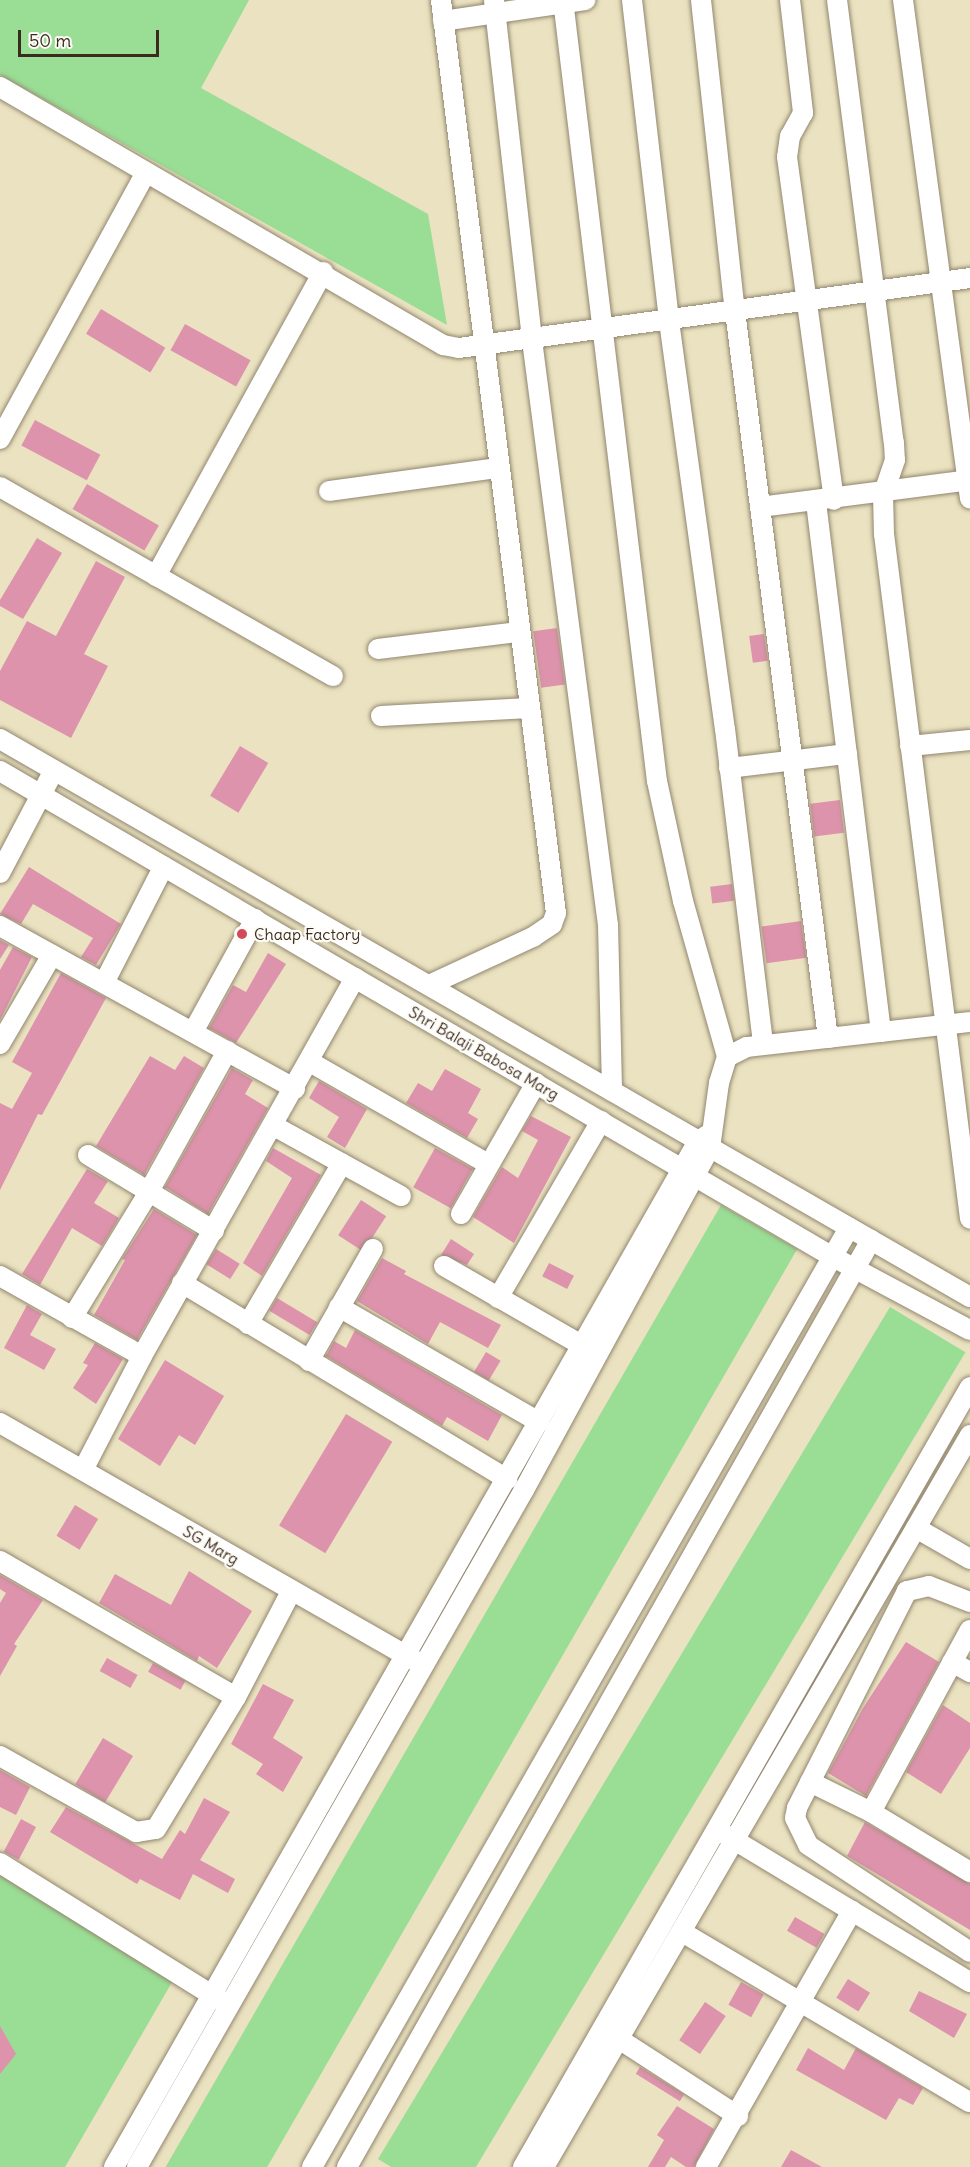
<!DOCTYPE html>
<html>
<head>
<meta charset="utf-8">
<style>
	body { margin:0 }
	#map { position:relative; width:970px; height:2167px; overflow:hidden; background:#eae2c0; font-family:Delius,sans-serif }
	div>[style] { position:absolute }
	.green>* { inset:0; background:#9add95; transform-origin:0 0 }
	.building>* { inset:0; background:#dd93ac; transform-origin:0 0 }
	.roads { filter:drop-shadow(0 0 2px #92866f) drop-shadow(0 0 2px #92866f) }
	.minor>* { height:20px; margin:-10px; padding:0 10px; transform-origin:10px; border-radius:10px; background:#fff }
	.dots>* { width:16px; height:16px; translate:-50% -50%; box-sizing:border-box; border:3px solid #fdfcf7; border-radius:50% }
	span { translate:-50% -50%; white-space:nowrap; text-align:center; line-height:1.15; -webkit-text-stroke:4.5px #fdfcf7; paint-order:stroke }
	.poi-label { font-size:16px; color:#3b2a1e }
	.left { translate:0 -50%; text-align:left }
	.street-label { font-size:16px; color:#3b2a1e }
	.scale { position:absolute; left:18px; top:30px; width:141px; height:27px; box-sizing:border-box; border:3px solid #3b2a1e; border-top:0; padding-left:8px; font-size:18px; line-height:21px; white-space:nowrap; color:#3b2a1e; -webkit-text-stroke:4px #fdfcf7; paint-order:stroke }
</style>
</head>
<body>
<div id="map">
	<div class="green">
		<i style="clip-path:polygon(0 0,249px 0,201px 88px,428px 214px,447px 325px,0 75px)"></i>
		<i style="left:721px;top:1205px;width:88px;height:1112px;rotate:30deg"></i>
		<i style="left:890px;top:1307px;width:88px;height:994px;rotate:31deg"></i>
		<i style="clip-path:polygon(0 1875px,175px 1977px,65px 2167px,0 2167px)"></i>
	</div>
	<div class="building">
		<i style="left:101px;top:309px;width:75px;height:29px;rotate:31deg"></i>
		<i style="left:185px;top:324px;width:75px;height:30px;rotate:29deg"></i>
		<i style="left:35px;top:420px;width:74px;height:29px;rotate:28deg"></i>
		<i style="left:87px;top:484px;width:83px;height:29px;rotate:30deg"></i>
		<i style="clip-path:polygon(37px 538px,62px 553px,23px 619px,0 606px,0 600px)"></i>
		<i style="clip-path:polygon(96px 561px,125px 577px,84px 654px,108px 666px,71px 738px,0 700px,0 671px,27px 621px,56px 636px)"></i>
		<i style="left:557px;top:628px;width:57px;height:24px;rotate:82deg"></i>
		<i style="left:764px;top:634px;width:27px;height:15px;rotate:82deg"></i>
		<i style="left:240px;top:746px;width:33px;height:58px;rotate:31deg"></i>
		<i style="left:840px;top:800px;width:33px;height:30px;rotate:83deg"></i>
		<i style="clip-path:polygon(29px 867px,121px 924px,96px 965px,81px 957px,93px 938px,33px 904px,21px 924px,0 914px)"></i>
		<i style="left:732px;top:884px;width:17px;height:22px;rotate:83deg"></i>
		<i style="left:801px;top:921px;width:37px;height:40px;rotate:82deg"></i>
		<i style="clip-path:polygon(0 940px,9px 945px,0 959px)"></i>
		<i style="clip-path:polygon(13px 947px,32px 957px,0 1020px,0 970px)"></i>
		<i style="clip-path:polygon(268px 953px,286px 964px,236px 1043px,209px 1028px,233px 985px,246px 992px)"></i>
		<i style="clip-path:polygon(61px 973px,106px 998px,42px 1115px,38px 1114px,0 1190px,0 1103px,12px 1109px,32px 1073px,12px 1062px)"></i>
		<i style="clip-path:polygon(150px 1056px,175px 1070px,184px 1056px,204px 1068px,144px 1175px,96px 1146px)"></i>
		<i style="clip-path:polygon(232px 1068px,253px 1080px,245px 1094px,268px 1108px,208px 1214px,165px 1187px)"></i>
		<i style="clip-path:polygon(445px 1069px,481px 1089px,468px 1113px,478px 1119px,467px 1138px,406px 1103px,418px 1083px,432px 1091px)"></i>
		<i style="clip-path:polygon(319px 1081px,367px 1109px,345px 1148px,327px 1137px,339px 1117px,309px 1098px)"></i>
		<i style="clip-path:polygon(531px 1116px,571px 1137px,514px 1243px,473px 1217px,502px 1167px,518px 1178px,538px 1140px,522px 1131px)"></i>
		<i style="clip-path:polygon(273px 1148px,321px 1175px,262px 1276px,243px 1263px,292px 1178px,266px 1161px)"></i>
		<i style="left:435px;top:1148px;width:43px;height:45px;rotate:29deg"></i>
		<i style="clip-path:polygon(87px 1169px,108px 1181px,94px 1203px,119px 1218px,102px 1246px,72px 1228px,40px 1285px,22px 1274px)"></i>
		<i style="left:361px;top:1200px;width:30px;height:42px;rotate:33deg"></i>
		<i style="clip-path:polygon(154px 1209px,197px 1235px,137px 1340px,94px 1315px,125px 1260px,122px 1259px)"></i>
		<i style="clip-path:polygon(451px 1239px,474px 1254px,467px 1265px,441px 1255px)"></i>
		<i style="left:216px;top:1249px;width:28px;height:18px;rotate:32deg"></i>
		<i style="clip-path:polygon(382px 1258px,406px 1271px,404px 1274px,501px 1325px,488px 1348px,440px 1322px,428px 1344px,357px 1301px)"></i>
		<i style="left:549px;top:1263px;width:28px;height:15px;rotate:27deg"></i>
		<i style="left:277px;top:1298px;width:47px;height:15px;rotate:31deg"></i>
		<i style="clip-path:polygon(27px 1305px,42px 1314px,30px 1335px,56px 1349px,44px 1370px,4px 1348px)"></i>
		<i style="clip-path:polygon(355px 1330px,502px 1415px,488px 1441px,447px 1417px,442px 1426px,326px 1356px,334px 1341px,346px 1348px)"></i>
		<i style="clip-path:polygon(95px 1343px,123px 1359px,96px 1404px,73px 1388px,88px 1365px,83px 1363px)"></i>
		<i style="left:486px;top:1352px;width:17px;height:23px;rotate:31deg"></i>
		<i style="clip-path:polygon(165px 1360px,224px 1396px,195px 1445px,179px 1435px,160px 1466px,118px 1439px)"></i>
		<i style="left:346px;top:1414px;width:54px;height:130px;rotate:31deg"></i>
		<i style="left:75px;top:1505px;width:27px;height:36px;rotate:31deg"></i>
		<i style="clip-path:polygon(189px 1571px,252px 1611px,217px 1668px,199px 1656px,197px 1661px,99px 1603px,115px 1574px,171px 1605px)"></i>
		<i style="clip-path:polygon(0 1575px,43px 1600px,14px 1644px,17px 1646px,0 1676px,0 1603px,6px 1593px,0 1589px)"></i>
		<i style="clip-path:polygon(906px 1642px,939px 1662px,866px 1796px,828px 1773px,863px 1708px)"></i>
		<i style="left:107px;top:1658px;width:35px;height:15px;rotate:29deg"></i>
		<i style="left:153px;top:1663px;width:37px;height:10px;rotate:29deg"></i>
		<i style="clip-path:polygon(263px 1684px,294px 1700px,273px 1738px,303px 1757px,283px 1792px,256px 1774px,263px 1764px,231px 1744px)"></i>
		<i style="clip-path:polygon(943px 1705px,970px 1723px,970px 1748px,941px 1794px,906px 1772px)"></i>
		<i style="left:103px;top:1738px;width:35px;height:54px;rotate:31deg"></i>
		<i style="clip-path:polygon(0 1770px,30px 1787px,16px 1815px,0 1807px)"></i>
		<i style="clip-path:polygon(204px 1798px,230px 1812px,200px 1860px,235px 1879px,228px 1893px,193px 1874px,180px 1900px,140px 1879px,137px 1884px,50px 1832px,66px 1807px,162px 1859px,180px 1830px,185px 1834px)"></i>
		<i style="left:21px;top:1819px;width:17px;height:37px;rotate:28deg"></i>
		<i style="clip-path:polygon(865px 1822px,970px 1884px,970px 1930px,847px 1856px)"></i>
		<i style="left:795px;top:1917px;width:34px;height:16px;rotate:30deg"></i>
		<i style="left:848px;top:1979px;width:26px;height:22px;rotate:32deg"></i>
		<i style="left:741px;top:1982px;width:26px;height:26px;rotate:29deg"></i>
		<i style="clip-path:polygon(919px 1991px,967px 2014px,954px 2038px,909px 2011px)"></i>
		<i style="left:705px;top:2002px;width:25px;height:46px;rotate:34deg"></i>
		<i style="clip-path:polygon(0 2026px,16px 2054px,0 2074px)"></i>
		<i style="clip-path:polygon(808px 2048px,844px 2070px,856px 2048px,923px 2088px,913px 2105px,899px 2098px,886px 2120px,796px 2070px)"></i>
		<i style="left:640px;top:2067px;width:52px;height:8px;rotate:32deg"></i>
		<i style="clip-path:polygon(677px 2106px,714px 2129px,694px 2167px,686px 2167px,671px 2157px,665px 2167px,648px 2167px,664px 2140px,657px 2135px)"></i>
		<i style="clip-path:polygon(791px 2150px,822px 2167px,781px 2167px)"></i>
	</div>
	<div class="roads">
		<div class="minor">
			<i style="left:494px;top:0;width:342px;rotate:83.6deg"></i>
			<i style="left:532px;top:340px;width:590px;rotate:82.6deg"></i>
			<i style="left:608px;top:925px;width:166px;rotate:88.6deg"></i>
			<i style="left:563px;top:0;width:787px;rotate:83.14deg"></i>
			<i style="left:657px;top:781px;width:123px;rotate:77.8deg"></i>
			<i style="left:683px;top:901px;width:162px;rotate:74.2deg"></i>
			<i style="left:632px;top:0;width:323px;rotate:83.4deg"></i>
			<i style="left:669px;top:321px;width:412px;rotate:82.2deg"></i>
			<i style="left:725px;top:729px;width:318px;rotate:83.1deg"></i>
			<i style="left:701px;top:0;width:313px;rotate:83.8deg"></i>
			<i style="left:735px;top:311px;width:733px;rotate:82.71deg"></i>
			<i style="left:790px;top:0;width:114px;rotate:83.4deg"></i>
			<i style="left:803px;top:113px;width:26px;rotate:119deg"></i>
			<i style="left:790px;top:136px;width:21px;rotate:98deg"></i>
			<i style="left:787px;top:157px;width:346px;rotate:82.2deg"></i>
			<i style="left:837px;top:0;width:447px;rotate:82.7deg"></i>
			<i style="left:894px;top:443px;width:17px;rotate:87deg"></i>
			<i style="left:895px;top:460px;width:36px;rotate:109deg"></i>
			<i style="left:883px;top:494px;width:40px;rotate:88.6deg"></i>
			<i style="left:884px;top:534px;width:690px;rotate:82.84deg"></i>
			<i style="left:903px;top:0;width:503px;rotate:82.35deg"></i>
			<i style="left:443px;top:21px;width:144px;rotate:-8.4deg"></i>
			<i style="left:0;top:87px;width:513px;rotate:30.22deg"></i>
			<i style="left:443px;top:345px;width:16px;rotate:11deg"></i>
			<i style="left:459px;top:348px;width:516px;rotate:-7.8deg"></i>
			<i style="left:0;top:439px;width:304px;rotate:-61.3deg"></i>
			<i style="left:0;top:487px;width:383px;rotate:29.6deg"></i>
			<i style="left:329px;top:491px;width:170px;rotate:-7.8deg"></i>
			<i style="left:816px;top:502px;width:534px;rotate:83.01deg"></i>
			<i style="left:760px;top:507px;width:212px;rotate:-7.3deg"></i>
			<i style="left:156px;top:576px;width:347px;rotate:-61.2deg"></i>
			<i style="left:378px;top:649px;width:142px;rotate:-6.9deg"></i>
			<i style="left:381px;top:716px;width:148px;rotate:-3.1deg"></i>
			<i style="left:0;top:739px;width:1119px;rotate:29.91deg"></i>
			<i style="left:910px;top:746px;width:60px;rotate:-5.7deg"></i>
			<i style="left:729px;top:768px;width:119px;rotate:-6.8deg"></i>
			<i style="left:0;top:771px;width:964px;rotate:30.26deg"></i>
			<i style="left:833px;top:1257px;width:155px;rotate:28.1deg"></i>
			<i style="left:0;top:873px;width:116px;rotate:-62.3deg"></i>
			<i style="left:0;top:926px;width:337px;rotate:28.9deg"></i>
			<i style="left:104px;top:983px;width:131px;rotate:-62.9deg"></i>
			<i style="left:429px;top:985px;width:115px;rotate:-24.8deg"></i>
			<i style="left:533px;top:937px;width:23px;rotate:-34deg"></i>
			<i style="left:552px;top:924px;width:12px;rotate:-70deg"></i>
			<i style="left:556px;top:913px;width:920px;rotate:-97.18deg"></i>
			<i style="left:193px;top:1032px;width:129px;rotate:-61.2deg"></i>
			<i style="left:0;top:1044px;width:103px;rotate:-59.7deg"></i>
			<i style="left:310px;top:1062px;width:205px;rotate:29.8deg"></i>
			<i style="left:274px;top:1126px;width:145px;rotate:28.9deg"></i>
			<i style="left:88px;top:1155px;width:147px;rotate:31.1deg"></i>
			<i style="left:461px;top:1214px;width:151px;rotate:-60.2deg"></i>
			<i style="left:444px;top:1266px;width:160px;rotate:29.9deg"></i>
			<i style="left:0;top:1276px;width:163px;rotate:29.4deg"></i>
			<i style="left:182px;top:1283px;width:380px;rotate:31.1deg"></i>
			<i style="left:498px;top:1298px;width:205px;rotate:-59.8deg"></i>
			<i style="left:339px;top:1307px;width:231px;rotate:29.9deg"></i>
			<i style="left:72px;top:1318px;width:144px;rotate:-58.6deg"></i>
			<i style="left:147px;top:1195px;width:165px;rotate:-60.9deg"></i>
			<i style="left:248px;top:1324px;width:186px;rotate:-59.7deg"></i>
			<i style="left:309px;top:1361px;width:129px;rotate:-60.3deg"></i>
			<i style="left:0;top:1423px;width:481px;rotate:29.8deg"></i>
			<i style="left:83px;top:1470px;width:128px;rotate:-62.6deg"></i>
			<i style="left:142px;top:1356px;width:434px;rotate:-60.6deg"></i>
			<i style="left:916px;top:1528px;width:62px;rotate:29.9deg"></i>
			<i style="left:0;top:1561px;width:272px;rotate:30deg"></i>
			<i style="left:970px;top:1602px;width:44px;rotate:-158.7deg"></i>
			<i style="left:929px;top:1586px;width:23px;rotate:167deg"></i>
			<i style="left:907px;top:1591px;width:243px;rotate:116.9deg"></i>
			<i style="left:797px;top:1808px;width:10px;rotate:101deg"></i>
			<i style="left:795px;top:1818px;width:30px;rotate:64deg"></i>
			<i style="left:808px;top:1845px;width:194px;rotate:33.4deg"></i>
			<i style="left:952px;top:1662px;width:21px;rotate:29deg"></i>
			<i style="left:0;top:1756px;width:156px;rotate:29.2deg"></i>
			<i style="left:136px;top:1832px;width:20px;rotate:-9deg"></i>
			<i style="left:156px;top:1829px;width:154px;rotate:-58.8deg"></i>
			<i style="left:236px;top:1697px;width:119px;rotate:-62.4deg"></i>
			<i style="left:810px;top:1782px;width:68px;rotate:26.2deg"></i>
			<i style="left:871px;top:1812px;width:116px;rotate:31.2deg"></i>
			<i style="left:871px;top:1812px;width:207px;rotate:-61.5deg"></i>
			<i style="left:726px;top:1835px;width:285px;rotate:31.1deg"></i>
			<i style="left:0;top:1863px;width:261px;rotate:31.9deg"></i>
			<i style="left:682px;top:1932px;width:334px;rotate:30.6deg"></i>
			<i style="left:619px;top:2039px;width:142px;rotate:32.9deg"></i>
			<i style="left:114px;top:2167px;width:1181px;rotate:-60.35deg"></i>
			<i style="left:698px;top:1141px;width:15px;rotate:-32deg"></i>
			<i style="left:137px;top:2167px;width:780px;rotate:-60.25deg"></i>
			<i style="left:524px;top:1490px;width:389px;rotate:-61.5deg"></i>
			<i style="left:710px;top:1148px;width:66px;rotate:-82.1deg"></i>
			<i style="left:719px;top:1083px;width:27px;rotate:-73deg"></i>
			<i style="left:727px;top:1057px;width:22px;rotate:-27deg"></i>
			<i style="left:747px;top:1047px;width:224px;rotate:-6.4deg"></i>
			<i style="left:312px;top:2167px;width:1082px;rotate:-60.24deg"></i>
			<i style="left:347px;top:2167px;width:1065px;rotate:-60.52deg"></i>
			<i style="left:523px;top:2167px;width:899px;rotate:-60.18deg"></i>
			<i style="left:544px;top:2167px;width:847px;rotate:-59.8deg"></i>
			<i style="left:706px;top:2167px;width:295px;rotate:-60.3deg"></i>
		</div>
	</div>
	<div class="dots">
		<i style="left:242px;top:934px;background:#d1495b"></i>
	</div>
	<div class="poi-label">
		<span class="left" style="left:254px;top:934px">Chaap Factory</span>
	</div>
	<div class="street-label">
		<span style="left:484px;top:1053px;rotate:30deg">Shri Balaji Babosa Marg</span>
		<span style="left:211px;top:1545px;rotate:30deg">SG Marg</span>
	</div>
	<div class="scale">50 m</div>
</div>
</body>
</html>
